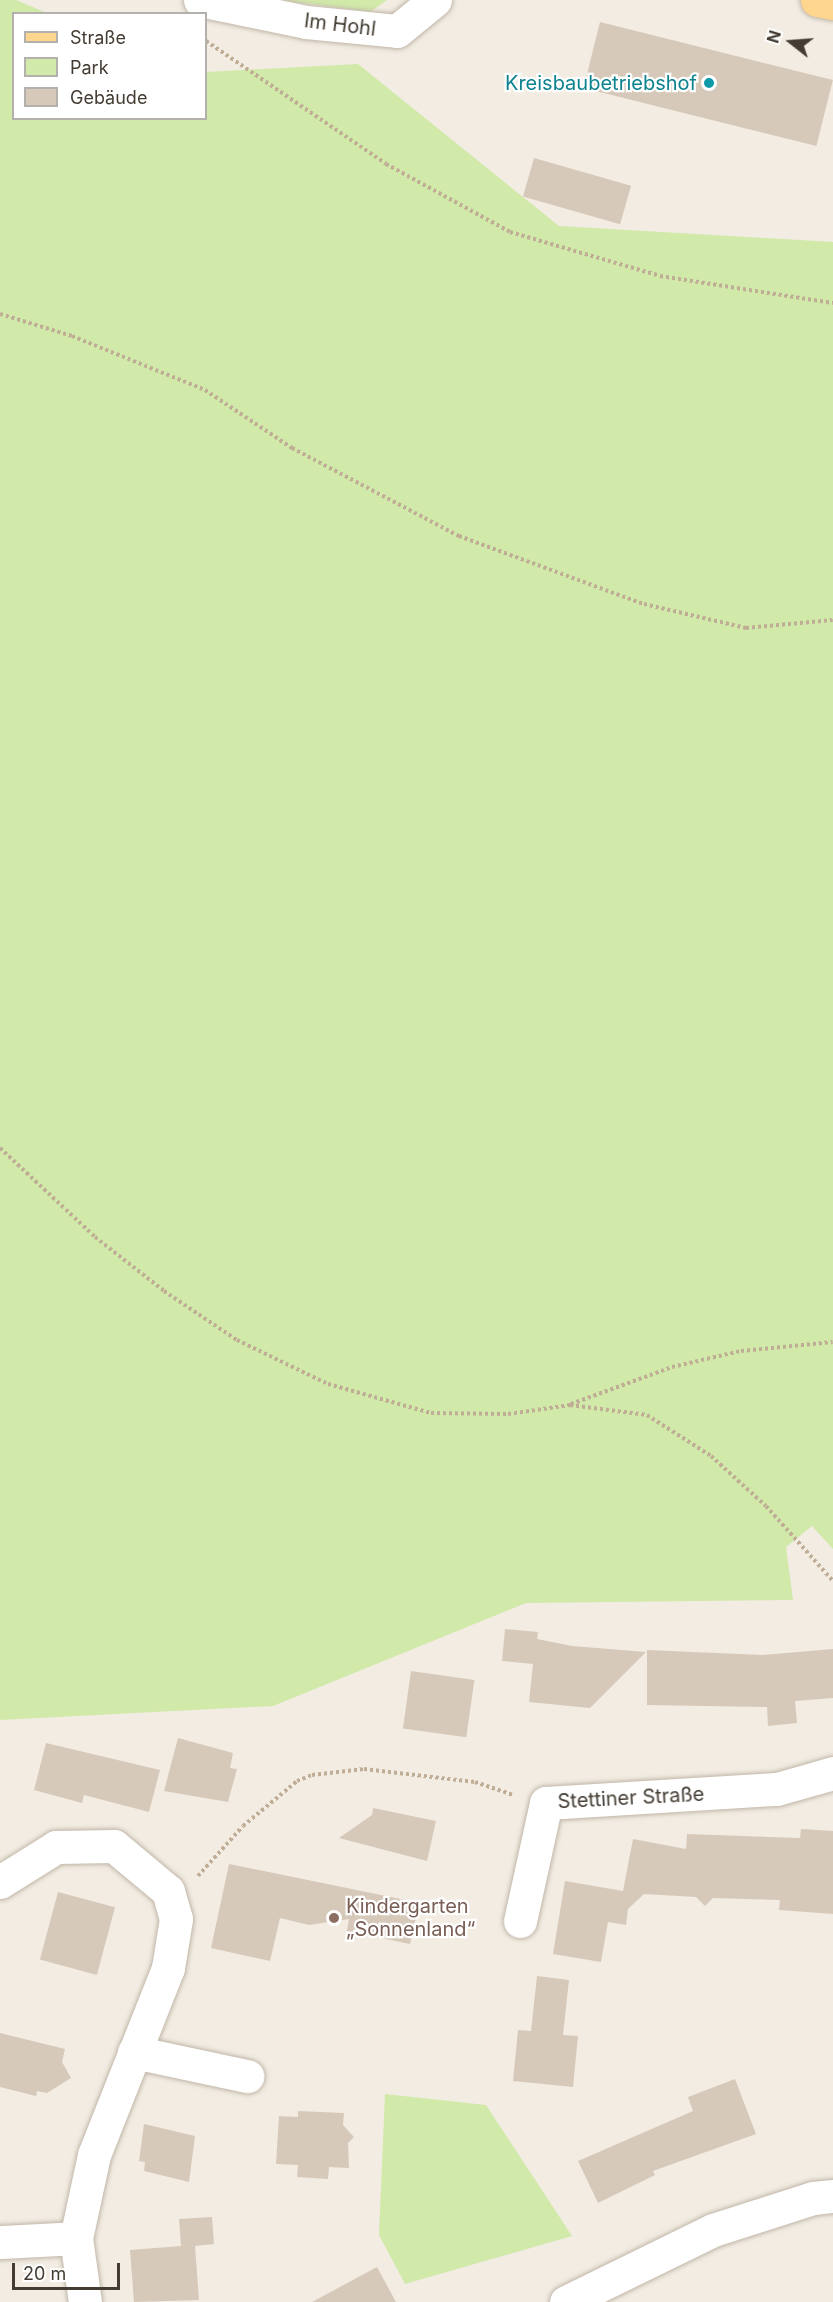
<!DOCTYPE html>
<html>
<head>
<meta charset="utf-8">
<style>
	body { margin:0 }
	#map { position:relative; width:833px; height:2302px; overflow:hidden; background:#f2ece2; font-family:Inter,sans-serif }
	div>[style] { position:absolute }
	.green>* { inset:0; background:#d1e9a9 }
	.building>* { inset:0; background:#d7c9ba; transform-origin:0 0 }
	.path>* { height:4px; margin-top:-2px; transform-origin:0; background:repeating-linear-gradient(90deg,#c0ad95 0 3px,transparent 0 6px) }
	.roads { filter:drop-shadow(0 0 2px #c1b6a8) drop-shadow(0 0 2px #c1b6a8) }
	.street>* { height:33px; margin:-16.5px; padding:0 16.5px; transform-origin:16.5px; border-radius:16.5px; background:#fff }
	.primary>* { height:33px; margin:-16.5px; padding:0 16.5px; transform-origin:16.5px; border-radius:16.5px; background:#ffd68e }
	.dots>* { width:16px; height:16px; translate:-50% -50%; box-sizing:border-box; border:3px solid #fff; border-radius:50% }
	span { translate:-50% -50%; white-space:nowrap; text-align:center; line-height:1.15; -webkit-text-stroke:4.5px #fff; paint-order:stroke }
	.street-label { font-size:20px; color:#443c33 }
	.culture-label { font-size:20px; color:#0d838f }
	.right { translate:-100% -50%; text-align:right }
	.education-label { font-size:20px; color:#785e54 }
	.left { translate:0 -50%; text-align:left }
	.legend { position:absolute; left:12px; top:12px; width:195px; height:108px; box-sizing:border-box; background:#fff; border:2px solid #b4b1ad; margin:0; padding:8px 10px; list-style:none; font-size:18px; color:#443c33 }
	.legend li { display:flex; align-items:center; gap:12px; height:30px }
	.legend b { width:30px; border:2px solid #b4b1ad }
	.north { position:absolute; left:761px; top:12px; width:60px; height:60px; -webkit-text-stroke:4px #fff; paint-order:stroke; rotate:287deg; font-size:16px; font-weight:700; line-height:24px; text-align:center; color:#443c33 }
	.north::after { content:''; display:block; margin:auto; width:21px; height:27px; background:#443c33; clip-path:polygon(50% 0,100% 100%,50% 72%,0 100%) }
	.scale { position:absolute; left:12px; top:2263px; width:108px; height:27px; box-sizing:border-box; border:3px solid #443c33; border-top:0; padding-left:8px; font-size:18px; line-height:21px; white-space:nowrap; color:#443c33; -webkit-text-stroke:4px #fff; paint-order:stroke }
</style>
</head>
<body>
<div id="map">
	<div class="green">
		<i style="clip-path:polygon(0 0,16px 0,47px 13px,14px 14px,14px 118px,206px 118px,206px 72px,358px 64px,559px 226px,833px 242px,833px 1549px,812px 1526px,786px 1547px,793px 1600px,526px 1603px,273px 1706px,0 1720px)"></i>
		<i style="clip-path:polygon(281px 0,387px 0,370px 12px)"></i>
		<i style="clip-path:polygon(385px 2094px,486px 2105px,572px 2236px,405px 2284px,379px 2235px)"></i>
	</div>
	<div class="building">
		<i style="left:600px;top:22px;width:240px;height:68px;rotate:14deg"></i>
		<i style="left:534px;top:158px;width:101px;height:40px;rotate:16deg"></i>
		<i style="clip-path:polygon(505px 1629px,538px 1632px,537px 1639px,572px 1646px,646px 1652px,590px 1708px,529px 1702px,533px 1664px,502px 1661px)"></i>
		<i style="clip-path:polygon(833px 1649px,833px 1698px,795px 1701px,797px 1723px,768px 1726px,767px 1707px,647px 1705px,647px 1650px,763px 1655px)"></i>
		<i style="left:411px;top:1671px;width:64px;height:58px;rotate:8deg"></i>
		<i style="clip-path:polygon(178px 1738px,233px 1753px,230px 1768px,237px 1769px,228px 1802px,164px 1791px)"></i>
		<i style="clip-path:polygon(46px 1743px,160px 1770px,149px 1812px,84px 1795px,82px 1803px,34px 1790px)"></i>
		<i style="clip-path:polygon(373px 1808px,436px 1821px,427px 1861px,339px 1838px,372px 1815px)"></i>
		<i style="clip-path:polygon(801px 1829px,833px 1831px,833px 1914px,779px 1910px,780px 1900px,713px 1898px,705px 1906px,696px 1897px,644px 1894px,628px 1909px,626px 1925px,608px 1922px,601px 1962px,553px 1954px,565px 1881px,623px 1891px,633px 1839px,686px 1849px,687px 1834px,800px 1838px)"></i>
		<i style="clip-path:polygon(229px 1864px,425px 1904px,425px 1908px,418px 1909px,410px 1944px,347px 1931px,349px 1919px,309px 1925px,280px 1918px,270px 1961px,211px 1948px)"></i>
		<i style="left:58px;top:1892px;width:59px;height:70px;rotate:15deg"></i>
		<i style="clip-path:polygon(537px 1976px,569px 1980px,563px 2035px,578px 2036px,573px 2087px,513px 2081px,518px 2030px,531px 2031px)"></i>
		<i style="clip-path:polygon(0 2033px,65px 2049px,62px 2062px,71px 2078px,47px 2093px,37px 2091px,36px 2096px,0 2087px)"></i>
		<i style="clip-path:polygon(735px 2079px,756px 2134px,653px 2171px,655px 2175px,598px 2203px,578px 2161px,693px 2111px,688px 2097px)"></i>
		<i style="clip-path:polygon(298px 2111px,344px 2113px,343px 2125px,354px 2137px,348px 2143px,349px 2168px,329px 2167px,328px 2179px,297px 2177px,298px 2165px,276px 2164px,279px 2116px,298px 2117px)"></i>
		<i style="clip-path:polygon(144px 2124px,195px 2136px,189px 2182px,144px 2171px,145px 2162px,139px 2161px)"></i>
		<i style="clip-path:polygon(212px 2217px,214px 2244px,195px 2246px,199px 2300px,134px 2302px,130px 2250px,181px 2246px,179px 2219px)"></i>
		<i style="clip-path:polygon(377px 2267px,396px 2302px,312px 2302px)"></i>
	</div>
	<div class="path">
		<i style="left:206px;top:41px;width:218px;rotate:34.3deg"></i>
		<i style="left:386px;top:164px;width:141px;rotate:28.7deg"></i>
		<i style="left:510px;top:232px;width:156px;rotate:16.3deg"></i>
		<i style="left:660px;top:276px;width:175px;rotate:8.9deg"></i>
		<i style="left:0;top:314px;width:75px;rotate:17deg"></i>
		<i style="left:72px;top:336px;width:144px;rotate:22.1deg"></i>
		<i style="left:205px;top:390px;width:105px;rotate:33.7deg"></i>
		<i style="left:292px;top:448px;width:189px;rotate:27.8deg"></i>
		<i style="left:459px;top:536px;width:197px;rotate:20.2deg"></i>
		<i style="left:644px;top:604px;width:105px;rotate:13.2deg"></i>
		<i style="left:746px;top:628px;width:87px;rotate:-5.3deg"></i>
		<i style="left:0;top:1148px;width:130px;rotate:43.1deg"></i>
		<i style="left:95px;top:1237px;width:88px;rotate:38deg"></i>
		<i style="left:164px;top:1291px;width:88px;rotate:33.9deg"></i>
		<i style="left:237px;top:1340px;width:101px;rotate:25.8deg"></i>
		<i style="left:328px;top:1384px;width:107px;rotate:15.7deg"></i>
		<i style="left:431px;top:1413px;width:77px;rotate:0.7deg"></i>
		<i style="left:508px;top:1414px;width:63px;rotate:-8.3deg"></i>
		<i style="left:570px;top:1405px;width:78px;rotate:7.4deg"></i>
		<i style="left:647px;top:1415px;width:76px;rotate:32.6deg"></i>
		<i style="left:711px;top:1456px;width:74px;rotate:42.3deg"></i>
		<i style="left:766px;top:1506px;width:101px;rotate:48.2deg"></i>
		<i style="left:571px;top:1404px;width:108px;rotate:-20.1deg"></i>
		<i style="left:672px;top:1367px;width:71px;rotate:-13.1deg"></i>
		<i style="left:741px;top:1351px;width:92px;rotate:-5.6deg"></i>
		<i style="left:198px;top:1876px;width:67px;rotate:-48deg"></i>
		<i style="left:243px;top:1826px;width:70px;rotate:-39.8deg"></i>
		<i style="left:297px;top:1781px;width:16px;rotate:-22deg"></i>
		<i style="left:312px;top:1775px;width:52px;rotate:-6.6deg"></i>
		<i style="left:364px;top:1769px;width:112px;rotate:6.7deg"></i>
		<i style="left:475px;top:1782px;width:40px;rotate:18.9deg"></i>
	</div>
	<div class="roads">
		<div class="street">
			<i style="left:200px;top:0;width:108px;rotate:11.7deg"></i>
			<i style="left:306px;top:22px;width:91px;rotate:5.6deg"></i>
			<i style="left:397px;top:31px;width:49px;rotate:-39.2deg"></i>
			<i style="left:0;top:1882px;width:66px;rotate:-32deg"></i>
			<i style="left:56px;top:1847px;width:58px;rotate:-1deg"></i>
			<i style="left:114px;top:1846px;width:70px;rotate:39.8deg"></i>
			<i style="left:168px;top:1891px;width:29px;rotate:74deg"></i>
			<i style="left:176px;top:1919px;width:50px;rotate:99.3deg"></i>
			<i style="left:168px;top:1968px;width:201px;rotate:111.6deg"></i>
			<i style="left:94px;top:2155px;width:85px;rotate:102.2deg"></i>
			<i style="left:76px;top:2238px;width:65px;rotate:82deg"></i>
			<i style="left:520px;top:1921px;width:121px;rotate:-77.6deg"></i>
			<i style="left:546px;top:1803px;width:231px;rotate:-3.5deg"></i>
			<i style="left:777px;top:1789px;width:58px;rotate:-15.9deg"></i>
			<i style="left:134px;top:2052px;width:116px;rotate:12deg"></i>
			<i style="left:0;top:2242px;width:76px;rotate:-3deg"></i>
			<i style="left:566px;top:2302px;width:164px;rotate:-26.1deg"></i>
			<i style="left:713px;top:2230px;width:105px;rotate:-17.7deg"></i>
			<i style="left:813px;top:2198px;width:20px;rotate:-6deg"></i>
		</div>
		<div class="primary">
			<i style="left:817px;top:0;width:16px;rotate:11deg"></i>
		</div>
	</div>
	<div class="dots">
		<i style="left:709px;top:83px;background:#0f9aa8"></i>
		<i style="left:334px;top:1918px;background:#8d6e63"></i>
	</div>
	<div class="street-label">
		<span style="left:340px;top:25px;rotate:7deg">Im Hohl</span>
		<span style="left:631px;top:1798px;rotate:-3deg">Stettiner Straße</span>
	</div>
	<div class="culture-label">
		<span class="right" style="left:697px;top:83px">Kreisbaubetriebshof</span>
	</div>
	<div class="education-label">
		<span class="left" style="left:346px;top:1918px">Kindergarten<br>„Sonnenland“</span>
	</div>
	<ul class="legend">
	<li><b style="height:8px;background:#ffd68e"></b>Straße</li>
	<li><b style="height:16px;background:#d1e9a9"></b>Park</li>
	<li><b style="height:16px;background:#d7c9ba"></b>Gebäude</li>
	</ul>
	<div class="north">N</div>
	<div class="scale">20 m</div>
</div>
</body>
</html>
